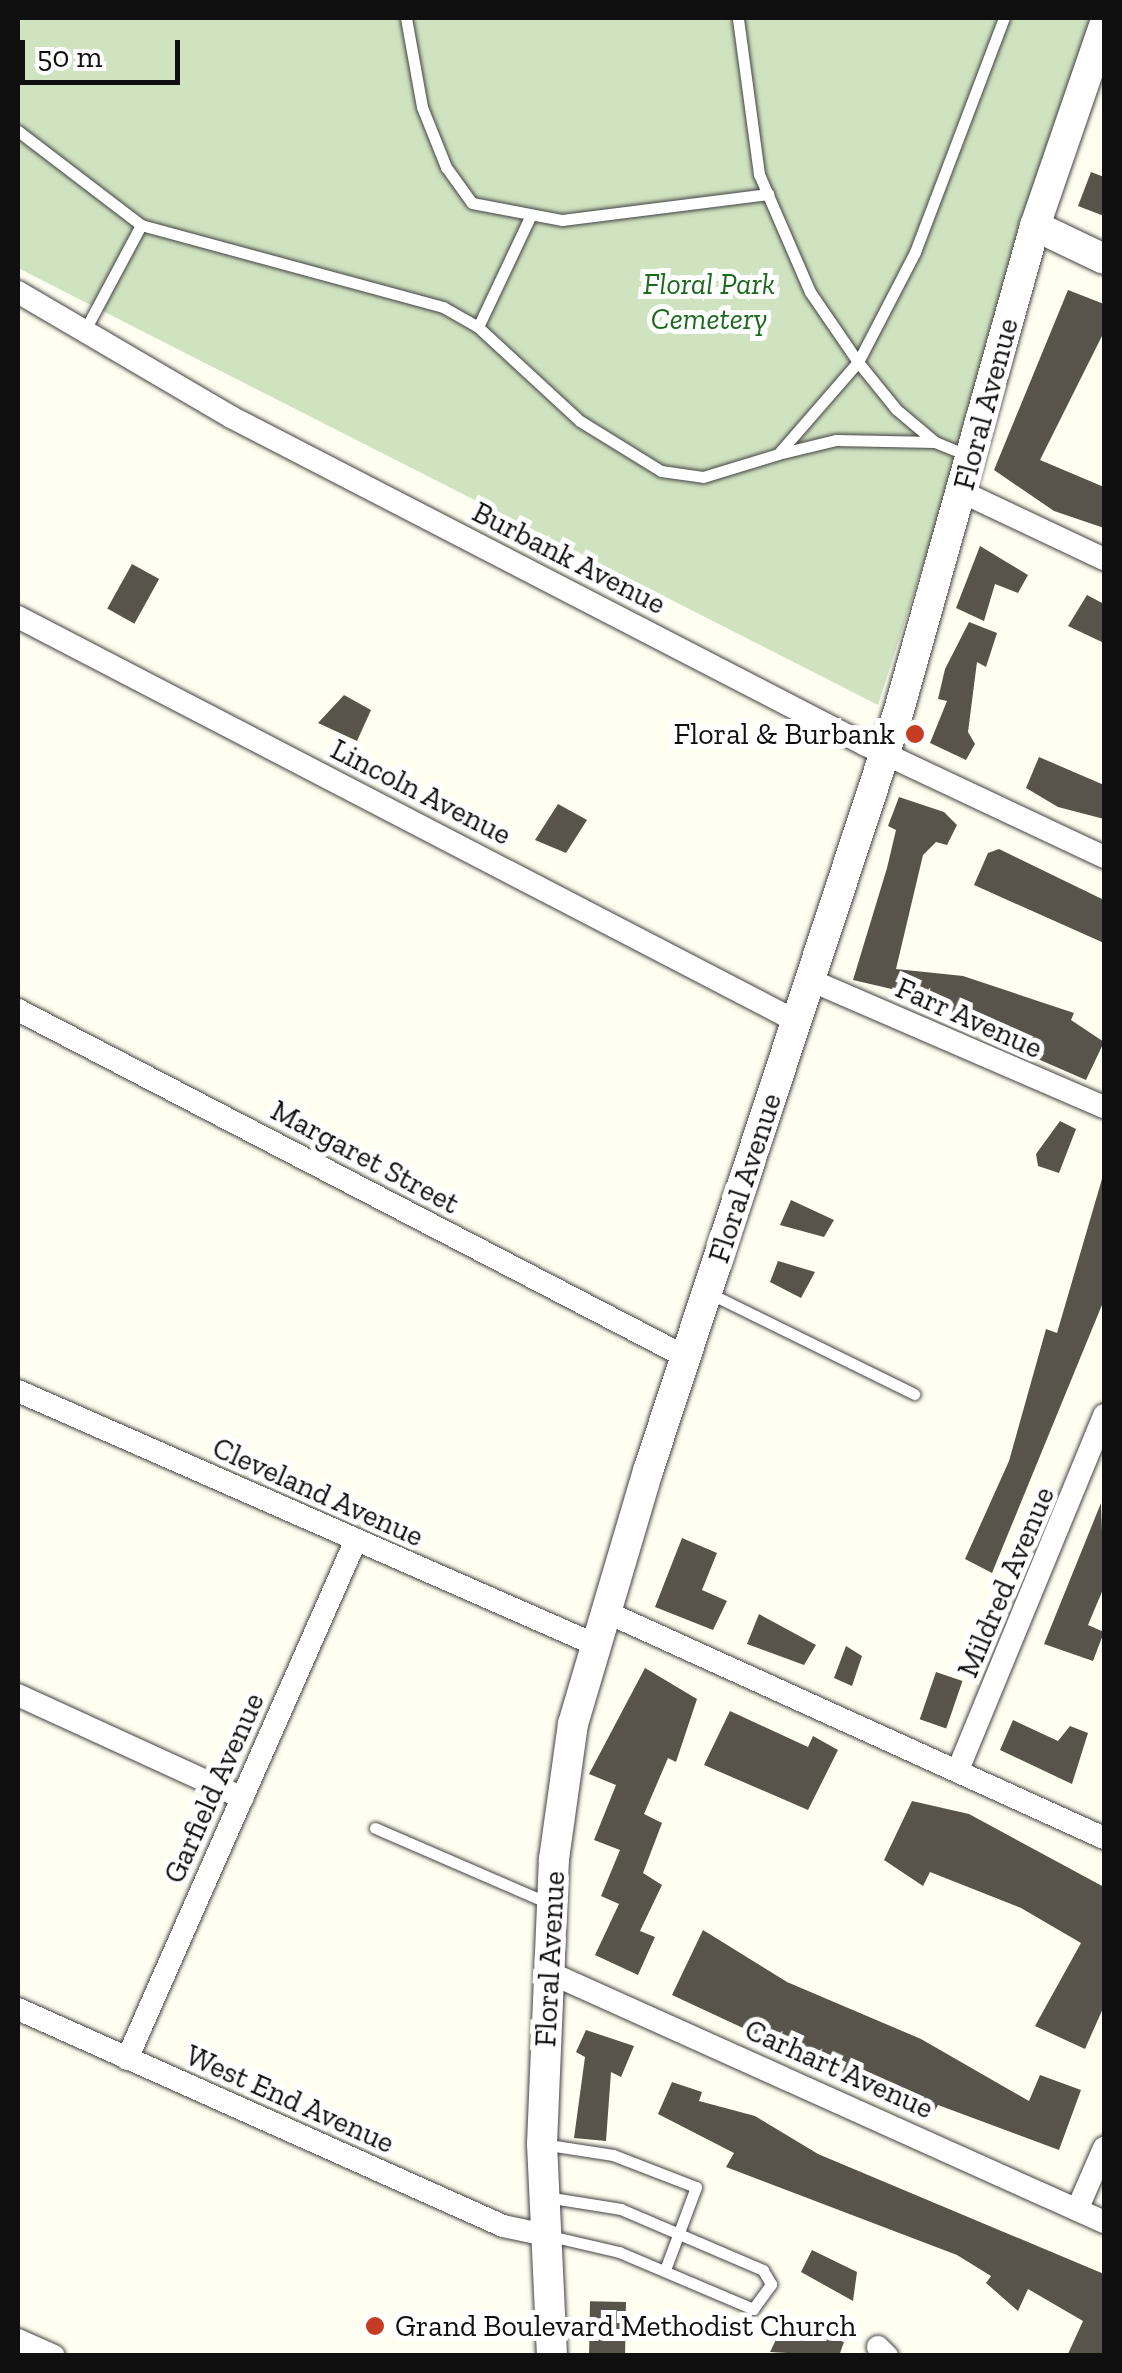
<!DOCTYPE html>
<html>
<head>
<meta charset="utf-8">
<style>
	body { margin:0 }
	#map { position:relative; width:1122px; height:2373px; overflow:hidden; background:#fffff1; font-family:"Zilla Slab",serif }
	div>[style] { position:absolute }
	.cemetery>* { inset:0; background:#d0e3c1 }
	.building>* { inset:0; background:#58534b; transform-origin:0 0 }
	.roads { filter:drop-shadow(0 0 2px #424242) drop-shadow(0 0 2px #424242) }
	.service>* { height:11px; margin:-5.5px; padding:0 5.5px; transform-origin:5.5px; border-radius:5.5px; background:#fff }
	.minor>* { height:22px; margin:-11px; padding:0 11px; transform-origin:11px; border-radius:11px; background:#fff }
	.tertiary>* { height:30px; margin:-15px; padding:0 15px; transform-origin:15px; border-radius:15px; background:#fff }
	.dots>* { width:28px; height:28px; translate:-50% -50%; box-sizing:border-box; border:5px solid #fff; border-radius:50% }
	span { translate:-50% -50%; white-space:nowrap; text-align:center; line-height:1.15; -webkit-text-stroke:10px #fff; paint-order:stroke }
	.park-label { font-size:30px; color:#1c6a1d; font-style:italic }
	.street-label { font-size:30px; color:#0f0f0f }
	.poi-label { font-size:30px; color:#0f0f0f }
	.right { translate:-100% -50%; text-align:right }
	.left { translate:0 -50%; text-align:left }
	.frame { position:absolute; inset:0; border:20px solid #0f0f0f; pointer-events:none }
	.scale { position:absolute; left:20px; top:40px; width:160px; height:45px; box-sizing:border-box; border:5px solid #0f0f0f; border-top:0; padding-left:12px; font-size:30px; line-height:35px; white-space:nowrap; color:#0f0f0f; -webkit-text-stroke:8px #fff; paint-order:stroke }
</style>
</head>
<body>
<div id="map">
	<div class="cemetery">
		<i style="clip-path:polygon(18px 18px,1099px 18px,878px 705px,18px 268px)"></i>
	</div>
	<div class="building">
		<i style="clip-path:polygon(1091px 172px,1104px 177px,1104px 216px,1078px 206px)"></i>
		<i style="clip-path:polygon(1068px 290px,1104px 304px,1104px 332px,1040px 460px,1104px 487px,1104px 528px,1054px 511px,994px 470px)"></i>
		<i style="clip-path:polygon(980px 546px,1028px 575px,1018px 593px,995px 584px,984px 621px,956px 608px)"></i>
		<i style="left:132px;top:564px;width:31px;height:51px;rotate:29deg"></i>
		<i style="clip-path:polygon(1087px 595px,1104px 604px,1104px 643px,1068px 626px)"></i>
		<i style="clip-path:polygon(969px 622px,997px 633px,986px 667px,977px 662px,968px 732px,975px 744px,966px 760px,930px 743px,947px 701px,938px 699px,945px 669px)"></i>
		<i style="clip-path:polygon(344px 695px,371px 710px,357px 741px,318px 723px)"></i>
		<i style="clip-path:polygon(1039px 757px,1104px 785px,1104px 819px,1058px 807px,1026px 788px)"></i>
		<i style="clip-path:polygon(899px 797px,944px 812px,957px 825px,947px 845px,936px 842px,923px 855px,896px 969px,963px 976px,1074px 1013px,1071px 1020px,1104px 1042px,1086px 1080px,941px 1017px,899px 984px,896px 990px,853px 980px,887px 868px,896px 830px,888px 826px)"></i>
		<i style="clip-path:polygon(558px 804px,587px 820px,566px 853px,535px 840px)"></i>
		<i style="clip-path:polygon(999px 849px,1104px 900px,1104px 943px,974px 885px,988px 853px)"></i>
		<i style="clip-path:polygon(1060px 1121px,1076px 1129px,1059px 1173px,1038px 1166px,1036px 1154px)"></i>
		<i style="clip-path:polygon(1104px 1172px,1104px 1300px,992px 1573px,965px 1559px,1009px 1461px,1046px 1329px,1057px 1333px)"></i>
		<i style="clip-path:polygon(791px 1200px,834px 1220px,824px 1237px,780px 1225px)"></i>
		<i style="clip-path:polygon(778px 1261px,815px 1272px,801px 1298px,770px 1282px)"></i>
		<i style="clip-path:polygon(1101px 1503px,1104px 1587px,1088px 1625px,1104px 1632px,1093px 1661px,1044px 1644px)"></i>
		<i style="clip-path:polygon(682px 1538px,717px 1553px,702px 1590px,727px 1601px,713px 1630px,655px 1607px)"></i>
		<i style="clip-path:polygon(759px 1614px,816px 1645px,804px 1665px,747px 1644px)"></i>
		<i style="clip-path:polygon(846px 1646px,862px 1656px,852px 1686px,834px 1678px)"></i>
		<i style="clip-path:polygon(645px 1668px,697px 1699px,676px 1762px,668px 1758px,644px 1814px,662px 1823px,643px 1873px,662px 1885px,640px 1931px,655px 1937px,638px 1975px,595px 1955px,619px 1904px,601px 1896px,620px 1850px,594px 1840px,616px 1785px,589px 1774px)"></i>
		<i style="left:936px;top:1672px;width:28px;height:50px;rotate:19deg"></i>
		<i style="clip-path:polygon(730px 1711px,808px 1747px,813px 1736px,838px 1750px,808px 1810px,704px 1765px)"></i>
		<i style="clip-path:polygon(1013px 1720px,1058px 1741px,1070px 1726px,1088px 1733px,1072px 1784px,1000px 1750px)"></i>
		<i style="clip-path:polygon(912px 1801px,969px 1814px,1104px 1887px,1104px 2006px,1085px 2049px,1035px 2026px,1081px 1943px,1021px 1908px,930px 1872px,923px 1886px,884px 1860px)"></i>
		<i style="clip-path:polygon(703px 1930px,787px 1982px,921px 2039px,1029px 2101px,1040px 2075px,1081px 2090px,1059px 2150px,938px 2105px,932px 2116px,672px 1995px)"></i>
		<i style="clip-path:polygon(586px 2030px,634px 2046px,621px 2077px,611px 2072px,606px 2141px,574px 2138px,585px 2057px,576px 2052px)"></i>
		<i style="clip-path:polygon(672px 2082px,702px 2092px,699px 2101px,755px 2116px,818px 2154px,1104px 2274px,1104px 2356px,1067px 2356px,1083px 2321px,1028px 2289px,1018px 2311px,986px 2283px,991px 2276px,957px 2255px,726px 2167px,734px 2153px,658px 2114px)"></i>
		<i style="clip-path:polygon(812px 2250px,857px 2272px,853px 2301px,801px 2272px)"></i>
		<i style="left:626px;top:2302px;width:54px;height:36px;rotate:91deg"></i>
		<i style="clip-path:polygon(784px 2323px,844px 2342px,839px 2356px,770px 2352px)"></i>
	</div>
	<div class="roads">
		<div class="service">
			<i style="left:406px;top:18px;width:90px;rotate:79.8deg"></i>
			<i style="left:422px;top:107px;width:65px;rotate:68.2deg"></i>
			<i style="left:446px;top:167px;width:44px;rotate:54.2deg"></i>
			<i style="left:472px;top:203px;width:92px;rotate:10.7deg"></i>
			<i style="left:562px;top:220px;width:208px;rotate:-7.2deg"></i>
			<i style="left:18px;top:131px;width:155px;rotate:37.4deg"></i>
			<i style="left:141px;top:225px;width:313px;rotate:15.2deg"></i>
			<i style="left:443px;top:307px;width:40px;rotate:29.7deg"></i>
			<i style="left:478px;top:327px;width:139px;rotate:42.7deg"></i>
			<i style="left:580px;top:421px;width:95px;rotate:31.7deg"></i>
			<i style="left:661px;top:471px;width:42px;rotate:8.1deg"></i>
			<i style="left:703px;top:477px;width:78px;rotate:-17deg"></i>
			<i style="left:778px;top:454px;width:122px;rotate:-49deg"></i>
			<i style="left:858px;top:362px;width:85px;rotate:-124.4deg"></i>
			<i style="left:810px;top:292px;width:129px;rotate:-113.4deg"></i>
			<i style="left:759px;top:174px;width:157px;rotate:-97.7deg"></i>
			<i style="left:478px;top:327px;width:122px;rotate:-64.7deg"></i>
			<i style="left:86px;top:328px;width:117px;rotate:-61.9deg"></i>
			<i style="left:778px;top:454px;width:60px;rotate:-13.6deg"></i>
			<i style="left:836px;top:440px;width:99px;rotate:1.2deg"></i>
			<i style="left:967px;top:455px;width:35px;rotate:-158deg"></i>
			<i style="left:935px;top:442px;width:51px;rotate:-139.8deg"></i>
			<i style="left:896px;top:409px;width:60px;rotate:-129deg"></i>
			<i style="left:858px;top:362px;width:124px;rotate:-62.6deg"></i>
			<i style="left:915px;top:252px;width:250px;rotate:-69.2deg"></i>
			<i style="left:707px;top:1292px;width:231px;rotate:26.2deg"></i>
			<i style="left:375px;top:1828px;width:192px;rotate:23.4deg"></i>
			<i style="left:542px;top:2144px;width:72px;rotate:8.8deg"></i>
			<i style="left:613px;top:2155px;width:89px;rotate:21.1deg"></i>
			<i style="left:696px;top:2187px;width:89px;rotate:110.5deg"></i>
			<i style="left:546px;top:2235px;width:75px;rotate:13.1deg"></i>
			<i style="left:619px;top:2252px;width:146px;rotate:23deg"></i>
			<i style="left:753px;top:2309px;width:31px;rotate:-54deg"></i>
			<i style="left:771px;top:2284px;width:16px;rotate:-120deg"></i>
			<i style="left:763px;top:2270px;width:155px;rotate:-156.8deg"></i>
			<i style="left:621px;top:2209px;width:76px;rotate:-170.9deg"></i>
		</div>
		<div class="minor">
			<i style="left:18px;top:292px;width:247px;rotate:30.4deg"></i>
			<i style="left:231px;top:417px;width:715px;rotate:27.32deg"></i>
			<i style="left:866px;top:745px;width:263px;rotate:25.2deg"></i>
			<i style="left:962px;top:492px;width:157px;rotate:25.3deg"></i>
			<i style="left:18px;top:617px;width:877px;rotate:27.44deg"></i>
			<i style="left:810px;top:980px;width:320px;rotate:23.4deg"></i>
			<i style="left:18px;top:1010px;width:753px;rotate:27.45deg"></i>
			<i style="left:18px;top:1391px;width:631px;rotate:23.72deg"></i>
			<i style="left:606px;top:1612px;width:547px;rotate:24.41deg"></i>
			<i style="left:18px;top:1695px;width:247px;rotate:24.6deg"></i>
			<i style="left:958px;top:1770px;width:384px;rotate:-67.6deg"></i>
			<i style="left:548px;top:1972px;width:610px;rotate:24.21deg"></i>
			<i style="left:18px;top:2009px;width:531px;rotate:24.1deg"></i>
			<i style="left:503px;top:2226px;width:40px;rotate:12deg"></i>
			<i style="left:127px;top:2059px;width:565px;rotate:-66.2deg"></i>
			<i style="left:1077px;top:2210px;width:68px;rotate:-66.5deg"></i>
			<i style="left:18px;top:2340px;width:39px;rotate:24deg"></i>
			<i style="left:878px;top:2347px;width:13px;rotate:45deg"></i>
		</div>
		<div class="tertiary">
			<i style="left:1035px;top:226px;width:76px;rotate:25.6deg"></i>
			<i style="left:552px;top:2356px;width:212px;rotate:-92.7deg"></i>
			<i style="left:542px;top:2144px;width:285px;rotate:-87.6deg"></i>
			<i style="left:554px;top:1859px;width:136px;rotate:-82deg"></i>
			<i style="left:573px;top:1724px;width:264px;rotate:-73.5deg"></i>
			<i style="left:648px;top:1471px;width:801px;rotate:-71.75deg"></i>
			<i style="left:899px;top:710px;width:503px;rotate:-74.31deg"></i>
			<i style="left:1035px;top:226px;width:212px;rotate:-71deg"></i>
		</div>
	</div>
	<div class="dots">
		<i style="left:915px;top:734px;background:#c53c22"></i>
		<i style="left:375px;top:2326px;background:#c53c22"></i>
	</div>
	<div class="park-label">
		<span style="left:709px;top:301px">Floral Park<br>Cemetery</span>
	</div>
	<div class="street-label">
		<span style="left:986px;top:404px;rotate:-75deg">Floral Avenue</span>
		<span style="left:569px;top:558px;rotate:27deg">Burbank Avenue</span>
		<span style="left:421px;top:792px;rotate:27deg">Lincoln Avenue</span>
		<span style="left:969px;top:1018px;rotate:24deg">Farr Avenue</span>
		<span style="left:365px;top:1157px;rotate:28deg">Margaret Street</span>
		<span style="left:745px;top:1178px;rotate:-72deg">Floral Avenue</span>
		<span style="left:318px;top:1492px;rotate:24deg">Cleveland Avenue</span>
		<span style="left:1006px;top:1582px;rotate:-67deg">Mildred Avenue</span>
		<span style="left:214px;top:1788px;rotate:-66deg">Garfield Avenue</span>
		<span style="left:550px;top:1959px;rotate:-87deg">Floral Avenue</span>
		<span style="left:839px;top:2069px;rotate:24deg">Carhart Avenue</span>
		<span style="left:290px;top:2099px;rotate:24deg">West End Avenue</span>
	</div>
	<div class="poi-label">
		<span class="right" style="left:895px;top:734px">Floral &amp; Burbank</span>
		<span class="left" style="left:395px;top:2326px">Grand Boulevard Methodist Church</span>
	</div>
	<div class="frame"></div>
	<div class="scale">50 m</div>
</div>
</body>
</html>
